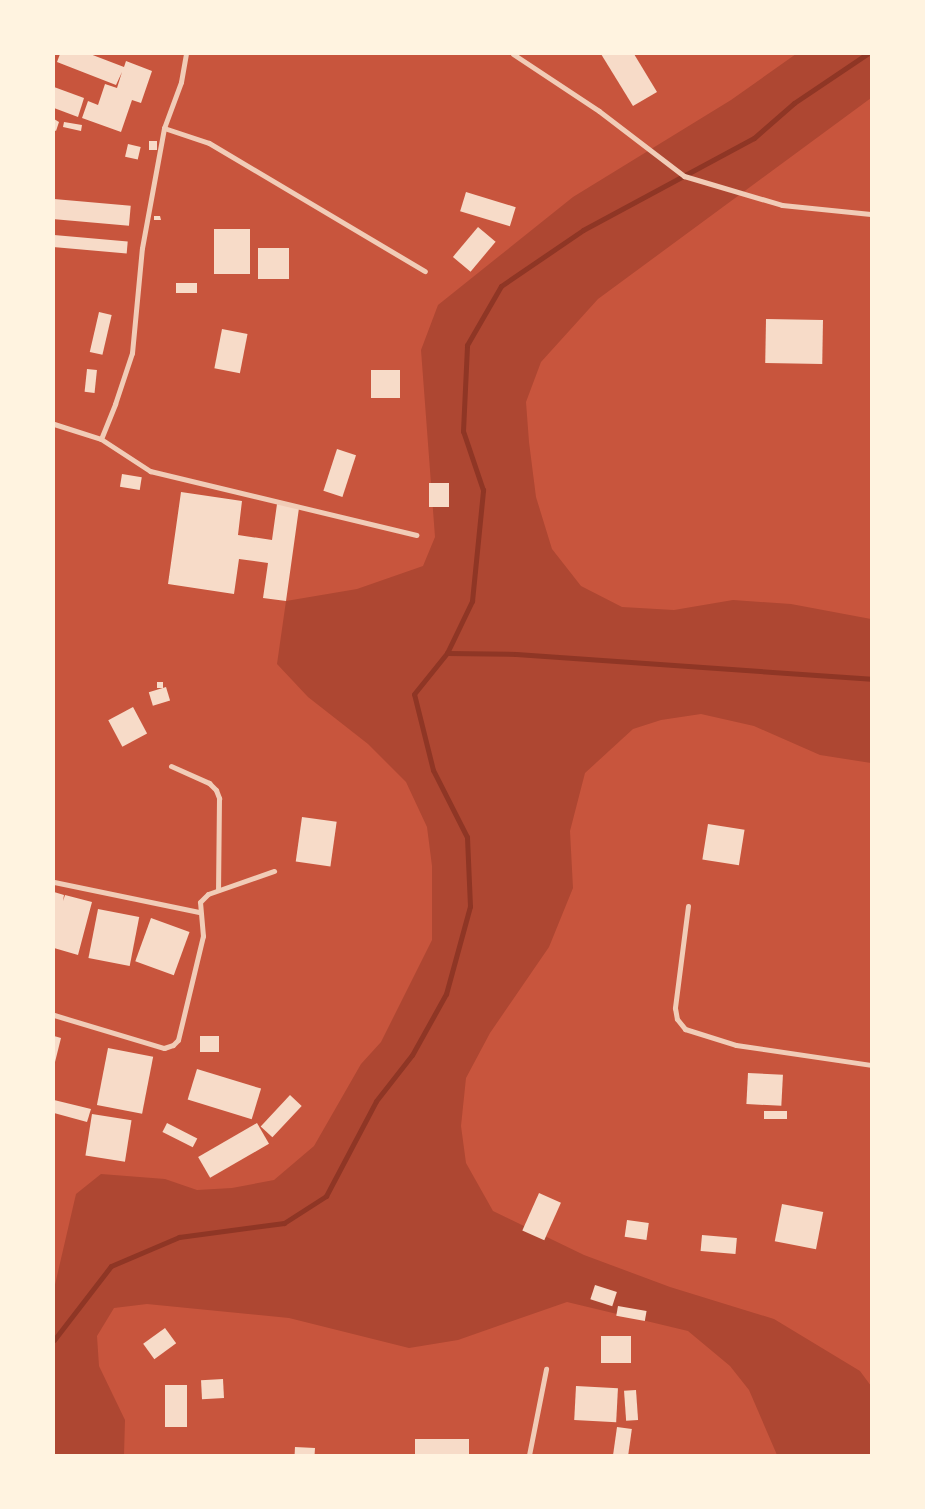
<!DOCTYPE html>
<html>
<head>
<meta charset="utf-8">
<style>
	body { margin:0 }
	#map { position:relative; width:925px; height:1509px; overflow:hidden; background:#c8553d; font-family:Barlow,sans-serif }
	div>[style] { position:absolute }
	.green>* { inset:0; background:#ae4732 }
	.stream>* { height:5px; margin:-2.5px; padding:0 2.5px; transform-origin:2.5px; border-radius:2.5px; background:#8f3625 }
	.building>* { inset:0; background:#f7dbc8; transform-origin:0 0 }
	.minor>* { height:5px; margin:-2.5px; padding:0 2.5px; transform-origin:2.5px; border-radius:2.5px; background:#f1ccb7 }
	span { translate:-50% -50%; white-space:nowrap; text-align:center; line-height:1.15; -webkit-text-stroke:4.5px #fff3e0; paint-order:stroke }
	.frame { position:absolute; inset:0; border:55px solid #fff3e0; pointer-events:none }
</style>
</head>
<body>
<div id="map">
	<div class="green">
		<i style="clip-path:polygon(796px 54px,871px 54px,871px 98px,598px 299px,541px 362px,526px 402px,529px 442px,536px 497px,552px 549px,581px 586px,622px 607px,674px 610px,733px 600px,791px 604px,871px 619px,871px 763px,820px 755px,754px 726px,701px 714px,661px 720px,633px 729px,585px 773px,570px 831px,573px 888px,549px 947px,490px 1033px,466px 1078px,461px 1126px,466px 1163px,493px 1211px,584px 1255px,670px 1287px,774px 1319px,860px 1371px,871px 1386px,871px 1455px,777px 1455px,749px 1390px,730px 1366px,688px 1331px,567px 1302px,458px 1340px,409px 1348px,289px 1318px,147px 1304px,114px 1308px,97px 1336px,99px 1366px,125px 1420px,124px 1455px,54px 1455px,54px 1289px,76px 1194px,101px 1174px,165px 1179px,197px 1190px,232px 1188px,274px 1180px,314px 1146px,361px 1064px,381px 1042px,432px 940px,432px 866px,427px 827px,406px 782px,368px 744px,308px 697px,277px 664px,286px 601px,357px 589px,423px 566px,435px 537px,421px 350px,438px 305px,573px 197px,731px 100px)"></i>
	</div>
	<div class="stream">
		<i style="left:447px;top:653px;width:58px;rotate:-64.3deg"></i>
		<i style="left:472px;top:601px;width:112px;rotate:-84.3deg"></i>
		<i style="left:483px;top:490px;width:62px;rotate:-108.7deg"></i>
		<i style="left:463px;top:431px;width:86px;rotate:-87.3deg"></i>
		<i style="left:467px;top:345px;width:68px;rotate:-60deg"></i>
		<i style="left:501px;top:286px;width:99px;rotate:-34.3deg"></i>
		<i style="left:583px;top:230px;width:194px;rotate:-28.3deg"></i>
		<i style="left:754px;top:138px;width:53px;rotate:-41.2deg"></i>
		<i style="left:794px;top:103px;width:88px;rotate:-33.9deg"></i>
		<i style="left:54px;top:1340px;width:93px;rotate:-52.4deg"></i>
		<i style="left:111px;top:1266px;width:74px;rotate:-23.1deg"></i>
		<i style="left:179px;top:1237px;width:106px;rotate:-7.6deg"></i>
		<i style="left:284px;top:1223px;width:50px;rotate:-32.7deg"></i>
		<i style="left:326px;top:1196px;width:107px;rotate:-62.2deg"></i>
		<i style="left:376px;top:1101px;width:58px;rotate:-52deg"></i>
		<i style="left:412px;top:1055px;width:70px;rotate:-60.9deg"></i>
		<i style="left:446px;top:994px;width:91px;rotate:-74.7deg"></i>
		<i style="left:470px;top:906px;width:69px;rotate:-92.5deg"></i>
		<i style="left:467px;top:837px;width:75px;rotate:-116.9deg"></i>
		<i style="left:433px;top:770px;width:78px;rotate:-104deg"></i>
		<i style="left:414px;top:694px;width:53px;rotate:-51.2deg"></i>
		<i style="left:447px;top:653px;width:69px;rotate:0.8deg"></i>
		<i style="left:516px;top:654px;width:356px;rotate:4deg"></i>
	</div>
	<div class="building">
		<i style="clip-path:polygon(60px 54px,90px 54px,124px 67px,126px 61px,152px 71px,141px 103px,132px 100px,121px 132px,82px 118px,88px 101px,98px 105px,105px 84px,117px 88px,122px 72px,116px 85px,57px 62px)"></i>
		<i style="clip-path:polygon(601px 54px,634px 54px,657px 92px,633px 106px)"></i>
		<i style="clip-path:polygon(54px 87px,84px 98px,78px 117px,54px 108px)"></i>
		<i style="clip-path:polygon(54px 119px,59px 122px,56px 131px,54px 130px)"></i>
		<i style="clip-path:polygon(64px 122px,82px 125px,81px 131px,63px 127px)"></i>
		<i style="left:149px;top:141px;width:8px;height:9px"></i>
		<i style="left:128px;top:144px;width:13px;height:13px;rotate:13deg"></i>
		<i style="left:466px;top:192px;width:52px;height:20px;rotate:17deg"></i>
		<i style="left:54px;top:199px;width:77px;height:20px;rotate:5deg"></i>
		<i style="clip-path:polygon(154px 216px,160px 216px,161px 220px,154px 220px)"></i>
		<i style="left:478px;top:227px;width:23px;height:39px;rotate:40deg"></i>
		<i style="left:214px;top:229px;width:36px;height:45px"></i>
		<i style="left:54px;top:235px;width:74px;height:12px;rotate:5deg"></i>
		<i style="left:258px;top:248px;width:31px;height:31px"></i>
		<i style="left:176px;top:283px;width:21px;height:10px"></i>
		<i style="left:99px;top:312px;width:13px;height:41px;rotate:13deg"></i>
		<i style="left:766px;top:319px;width:57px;height:44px;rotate:1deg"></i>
		<i style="left:222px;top:329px;width:26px;height:40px;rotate:11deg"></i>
		<i style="left:87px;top:369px;width:10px;height:23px;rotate:6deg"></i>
		<i style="left:371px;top:370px;width:29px;height:28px"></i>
		<i style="left:337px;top:449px;width:20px;height:44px;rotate:18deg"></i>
		<i style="left:122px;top:474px;width:20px;height:13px;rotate:9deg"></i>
		<i style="left:429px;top:483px;width:20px;height:24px"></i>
		<i style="clip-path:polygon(181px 492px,242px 501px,238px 535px,272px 540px,277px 504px,299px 508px,286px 601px,263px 598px,268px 563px,239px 559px,234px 594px,168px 584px)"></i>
		<i style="left:157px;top:682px;width:6px;height:6px"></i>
		<i style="left:166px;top:687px;width:14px;height:18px;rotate:73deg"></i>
		<i style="left:133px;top:707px;width:30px;height:28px;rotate:62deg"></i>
		<i style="left:302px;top:817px;width:35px;height:45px;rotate:8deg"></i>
		<i style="left:708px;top:824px;width:37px;height:36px;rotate:9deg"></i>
		<i style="clip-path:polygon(54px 892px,64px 895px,63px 901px,65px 895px,92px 902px,78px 955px,54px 948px)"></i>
		<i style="left:98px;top:909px;width:42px;height:50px;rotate:11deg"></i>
		<i style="left:151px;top:918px;width:41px;height:46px;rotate:20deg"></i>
		<i style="clip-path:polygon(54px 1036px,61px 1038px,54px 1066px)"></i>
		<i style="left:200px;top:1036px;width:19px;height:16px"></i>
		<i style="left:108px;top:1048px;width:46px;height:58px;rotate:11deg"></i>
		<i style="left:197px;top:1069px;width:67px;height:32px;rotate:17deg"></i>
		<i style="left:748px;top:1073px;width:35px;height:31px;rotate:3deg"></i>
		<i style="left:290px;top:1095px;width:16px;height:43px;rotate:43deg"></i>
		<i style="clip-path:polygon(54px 1100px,91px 1109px,87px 1122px,54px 1113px)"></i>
		<i style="left:764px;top:1111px;width:23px;height:8px"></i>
		<i style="left:92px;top:1114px;width:40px;height:42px;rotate:9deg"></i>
		<i style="left:167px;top:1123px;width:34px;height:10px;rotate:27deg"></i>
		<i style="left:257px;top:1123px;width:24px;height:68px;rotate:60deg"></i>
		<i style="left:539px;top:1193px;width:24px;height:41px;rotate:24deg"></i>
		<i style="left:782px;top:1204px;width:42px;height:38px;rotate:11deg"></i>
		<i style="left:627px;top:1220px;width:22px;height:17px;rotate:8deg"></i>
		<i style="left:702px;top:1235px;width:35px;height:16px;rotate:5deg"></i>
		<i style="left:595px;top:1285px;width:23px;height:15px;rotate:18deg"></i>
		<i style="left:618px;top:1306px;width:29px;height:10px;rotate:10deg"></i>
		<i style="left:165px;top:1328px;width:19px;height:27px;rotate:54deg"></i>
		<i style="left:601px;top:1336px;width:30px;height:27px"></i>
		<i style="left:223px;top:1379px;width:19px;height:22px;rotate:87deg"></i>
		<i style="left:165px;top:1385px;width:22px;height:42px"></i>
		<i style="left:576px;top:1386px;width:42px;height:34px;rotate:3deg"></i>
		<i style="left:636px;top:1390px;width:30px;height:12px;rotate:86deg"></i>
		<i style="left:617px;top:1427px;width:15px;height:28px;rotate:8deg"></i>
		<i style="left:469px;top:1439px;width:16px;height:54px;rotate:90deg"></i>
		<i style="left:295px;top:1447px;width:20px;height:8px;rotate:3deg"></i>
	</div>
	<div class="minor">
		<i style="left:513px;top:54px;width:103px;rotate:33.5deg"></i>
		<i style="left:599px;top:111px;width:107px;rotate:37.4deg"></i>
		<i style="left:684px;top:176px;width:102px;rotate:16.5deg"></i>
		<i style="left:782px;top:205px;width:89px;rotate:5.8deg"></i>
		<i style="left:164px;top:128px;width:47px;rotate:18.4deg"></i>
		<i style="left:209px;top:143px;width:251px;rotate:30.7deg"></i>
		<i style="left:54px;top:424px;width:49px;rotate:17.7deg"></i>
		<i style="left:101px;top:439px;width:38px;rotate:-68deg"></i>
		<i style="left:115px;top:404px;width:54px;rotate:-71.6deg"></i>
		<i style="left:132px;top:353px;width:105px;rotate:-84.6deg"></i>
		<i style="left:142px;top:248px;width:122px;rotate:-79.6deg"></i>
		<i style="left:164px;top:128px;width:49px;rotate:-69.7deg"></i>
		<i style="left:181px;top:82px;width:28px;rotate:-80deg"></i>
		<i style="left:101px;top:439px;width:59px;rotate:33.1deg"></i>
		<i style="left:150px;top:471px;width:274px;rotate:13.5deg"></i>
		<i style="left:171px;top:766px;width:42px;rotate:24.1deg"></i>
		<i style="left:209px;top:783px;width:10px;rotate:45deg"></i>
		<i style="left:216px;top:790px;width:9px;rotate:69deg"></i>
		<i style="left:219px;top:798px;width:92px;rotate:90.6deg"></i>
		<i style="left:54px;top:882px;width:148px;rotate:11.7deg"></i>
		<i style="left:688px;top:906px;width:103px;rotate:97.3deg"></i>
		<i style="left:675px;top:1008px;width:11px;rotate:80deg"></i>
		<i style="left:677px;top:1019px;width:13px;rotate:51deg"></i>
		<i style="left:685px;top:1029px;width:53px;rotate:17.4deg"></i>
		<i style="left:736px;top:1045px;width:136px;rotate:8.4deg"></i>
		<i style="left:54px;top:1015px;width:115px;rotate:16.7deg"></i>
		<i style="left:164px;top:1048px;width:9px;rotate:-18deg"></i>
		<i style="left:173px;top:1045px;width:7px;rotate:-45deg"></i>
		<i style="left:178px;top:1040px;width:107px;rotate:-76.5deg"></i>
		<i style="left:203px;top:936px;width:34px;rotate:-95deg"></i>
		<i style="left:200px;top:902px;width:11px;rotate:-45deg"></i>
		<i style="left:208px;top:894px;width:70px;rotate:-19.2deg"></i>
		<i style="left:529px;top:1455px;width:88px;rotate:-78.8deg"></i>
	</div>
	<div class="frame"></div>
</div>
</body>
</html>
